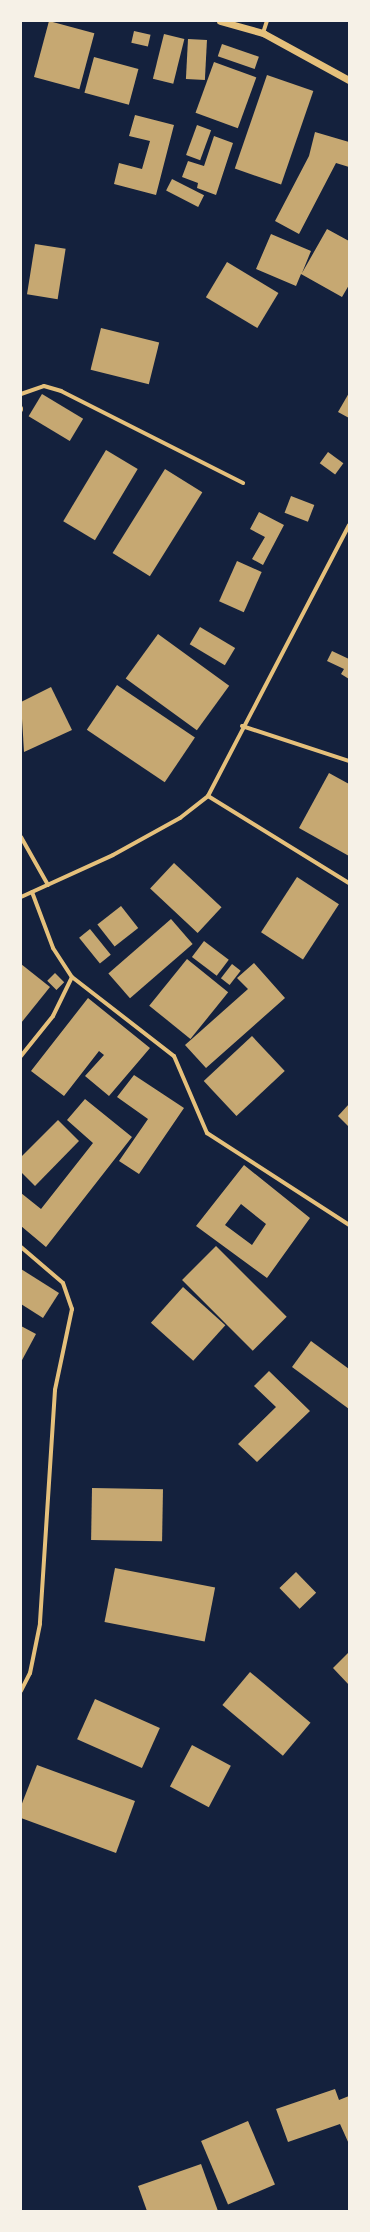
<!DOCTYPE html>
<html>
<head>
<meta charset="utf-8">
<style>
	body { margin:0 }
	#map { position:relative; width:370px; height:2232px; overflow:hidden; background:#14213d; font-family:"Fira Sans Condensed",sans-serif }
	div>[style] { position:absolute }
	.building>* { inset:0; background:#c6a872; transform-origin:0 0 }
	.minor>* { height:4px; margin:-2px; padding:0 2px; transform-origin:2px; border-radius:2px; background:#e5c07b }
	.tertiary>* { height:7px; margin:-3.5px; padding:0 3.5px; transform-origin:3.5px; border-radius:3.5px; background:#e5c07b }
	span { translate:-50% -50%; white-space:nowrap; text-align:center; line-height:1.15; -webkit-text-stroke:4px #f6f1e7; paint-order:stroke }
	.frame { position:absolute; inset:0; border:22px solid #f6f1e7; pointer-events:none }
</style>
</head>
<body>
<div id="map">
	<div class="building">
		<i style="left:49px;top:21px;width:47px;height:58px;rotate:15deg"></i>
		<i style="left:134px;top:31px;width:17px;height:12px;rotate:13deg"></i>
		<i style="left:164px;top:34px;width:21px;height:46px;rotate:14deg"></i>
		<i style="left:188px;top:39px;width:19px;height:40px;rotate:3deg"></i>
		<i style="left:222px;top:44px;width:39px;height:13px;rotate:19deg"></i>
		<i style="left:94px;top:57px;width:46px;height:37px;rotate:15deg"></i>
		<i style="left:214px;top:62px;width:45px;height:54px;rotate:20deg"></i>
		<i style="left:267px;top:75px;width:49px;height:99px;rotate:19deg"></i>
		<i style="clip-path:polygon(135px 115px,174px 125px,156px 195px,114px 184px,119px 163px,142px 169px,150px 141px,129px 136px)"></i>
		<i style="left:197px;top:125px;width:15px;height:32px;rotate:20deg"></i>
		<i style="clip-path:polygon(315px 132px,349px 142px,349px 167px,336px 163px,299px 234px,275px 221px,309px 156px)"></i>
		<i style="clip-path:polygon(214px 136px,233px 143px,216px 195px,197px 188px,198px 183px,182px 177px,188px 161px,204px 166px)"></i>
		<i style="left:172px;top:179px;width:36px;height:13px;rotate:27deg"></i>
		<i style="clip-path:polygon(327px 229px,349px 241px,349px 285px,342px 297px,301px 274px,296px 286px,256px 269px,271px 234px,311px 251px,302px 273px)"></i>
		<i style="left:35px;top:244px;width:31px;height:51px;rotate:9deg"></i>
		<i style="left:227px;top:262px;width:60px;height:41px;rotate:31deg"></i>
		<i style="left:101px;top:328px;width:60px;height:43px;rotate:14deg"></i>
		<i style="clip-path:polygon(349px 393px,349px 418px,338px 412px)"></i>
		<i style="left:42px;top:394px;width:48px;height:26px;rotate:31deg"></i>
		<i style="left:106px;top:450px;width:37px;height:83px;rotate:31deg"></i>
		<i style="left:328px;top:452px;width:19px;height:14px;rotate:36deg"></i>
		<i style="left:165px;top:469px;width:44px;height:99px;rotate:32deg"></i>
		<i style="left:291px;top:496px;width:25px;height:18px;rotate:21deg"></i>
		<i style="clip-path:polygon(259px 512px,284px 525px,263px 565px,252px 559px,265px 537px,250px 529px)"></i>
		<i style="left:237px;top:561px;width:27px;height:44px;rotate:24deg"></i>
		<i style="left:200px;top:627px;width:41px;height:20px;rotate:31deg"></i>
		<i style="left:158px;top:634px;width:88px;height:55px;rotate:36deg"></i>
		<i style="clip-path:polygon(332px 651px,349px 659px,349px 679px,341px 674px,344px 669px,327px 661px)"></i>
		<i style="left:117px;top:685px;width:94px;height:54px;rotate:34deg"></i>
		<i style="clip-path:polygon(51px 687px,72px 730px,24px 752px,21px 702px)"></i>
		<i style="clip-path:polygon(329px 773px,349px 784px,349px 856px,299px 828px)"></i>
		<i style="left:174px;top:863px;width:65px;height:35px;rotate:43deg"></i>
		<i style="left:297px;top:877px;width:50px;height:66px;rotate:33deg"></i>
		<i style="left:121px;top:906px;width:28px;height:30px;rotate:52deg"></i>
		<i style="left:171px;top:919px;width:33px;height:83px;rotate:49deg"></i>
		<i style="left:90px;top:929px;width:33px;height:14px;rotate:51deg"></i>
		<i style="left:204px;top:941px;width:31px;height:20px;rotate:37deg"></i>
		<i style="left:187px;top:959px;width:53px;height:60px;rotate:39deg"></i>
		<i style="clip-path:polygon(254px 963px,285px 998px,206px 1068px,185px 1045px,248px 989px,237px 978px)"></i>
		<i style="clip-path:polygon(21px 964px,50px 987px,21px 1023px)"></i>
		<i style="left:232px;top:964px;width:11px;height:18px;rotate:38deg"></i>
		<i style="left:55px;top:973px;width:13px;height:11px;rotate:45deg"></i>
		<i style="clip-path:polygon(88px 998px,150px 1048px,109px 1096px,85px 1076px,104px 1055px,99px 1051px,64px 1096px,31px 1071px)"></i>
		<i style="left:252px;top:1036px;width:48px;height:66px;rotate:47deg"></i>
		<i style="clip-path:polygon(134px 1075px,184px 1108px,139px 1174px,119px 1161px,148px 1119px,117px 1097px)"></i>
		<i style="clip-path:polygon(85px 1099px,132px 1137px,46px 1247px,21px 1226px,21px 1193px,41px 1209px,93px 1143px,67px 1120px)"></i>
		<i style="clip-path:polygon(349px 1104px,349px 1127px,338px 1116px)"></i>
		<i style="clip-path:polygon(58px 1120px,79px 1141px,35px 1186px,21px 1172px,21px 1157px)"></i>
		<i style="clip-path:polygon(evenodd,244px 1165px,310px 1218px,267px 1278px,196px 1226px,244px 1165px,241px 1204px,266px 1224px,252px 1245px,225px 1225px,241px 1204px)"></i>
		<i style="left:216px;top:1246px;width:100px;height:48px;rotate:45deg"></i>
		<i style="clip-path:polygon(21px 1269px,59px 1293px,43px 1318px,21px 1304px)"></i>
		<i style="left:183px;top:1287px;width:57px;height:48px;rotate:42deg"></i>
		<i style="clip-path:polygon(21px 1326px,36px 1334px,21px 1362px)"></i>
		<i style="clip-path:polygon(311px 1341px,349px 1369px,349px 1409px,292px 1367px)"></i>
		<i style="clip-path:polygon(269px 1371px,310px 1411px,257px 1462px,238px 1444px,276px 1407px,254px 1386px)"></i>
		<i style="left:92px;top:1488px;width:71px;height:52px;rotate:1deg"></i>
		<i style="left:115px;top:1568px;width:102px;height:55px;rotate:11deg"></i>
		<i style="left:296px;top:1572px;width:29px;height:23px;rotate:46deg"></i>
		<i style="clip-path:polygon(349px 1652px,349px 1685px,333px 1668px)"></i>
		<i style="left:250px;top:1672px;width:79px;height:43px;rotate:40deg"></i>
		<i style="left:95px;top:1699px;width:71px;height:44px;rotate:24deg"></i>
		<i style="left:192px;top:1745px;width:44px;height:47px;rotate:28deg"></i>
		<i style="clip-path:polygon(37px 1765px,135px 1801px,116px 1853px,21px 1818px,21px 1806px)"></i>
		<i style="clip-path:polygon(335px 2089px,339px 2100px,349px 2096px,349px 2144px,340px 2124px,288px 2142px,276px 2109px)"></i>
		<i style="left:248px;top:2121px;width:69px;height:51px;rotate:67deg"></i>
		<i style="clip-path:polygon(201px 2164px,218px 2211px,147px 2211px,138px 2186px)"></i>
	</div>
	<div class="minor">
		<i style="left:263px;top:33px;width:13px;rotate:-72deg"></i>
		<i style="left:21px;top:394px;width:24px;rotate:-19deg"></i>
		<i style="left:44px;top:386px;width:18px;rotate:16deg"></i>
		<i style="left:61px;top:391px;width:204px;rotate:26.8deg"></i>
		<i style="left:21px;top:408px;width:2px;rotate:90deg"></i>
		<i style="left:242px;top:726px;width:113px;rotate:18.1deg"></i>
		<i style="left:208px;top:796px;width:166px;rotate:31.7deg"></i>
		<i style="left:21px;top:837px;width:55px;rotate:60.6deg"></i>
		<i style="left:32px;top:892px;width:60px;rotate:69.4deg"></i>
		<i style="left:53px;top:948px;width:35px;rotate:57deg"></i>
		<i style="left:72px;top:977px;width:129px;rotate:37.8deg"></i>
		<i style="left:174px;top:1056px;width:84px;rotate:66.8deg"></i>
		<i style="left:207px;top:1133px;width:169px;rotate:32.9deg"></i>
		<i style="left:21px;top:897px;width:101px;rotate:-24.5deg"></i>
		<i style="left:113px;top:855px;width:77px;rotate:-28.9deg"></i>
		<i style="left:180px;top:818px;width:36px;rotate:-38deg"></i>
		<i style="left:208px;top:796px;width:305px;rotate:-62.5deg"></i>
		<i style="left:21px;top:1056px;width:51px;rotate:-51.3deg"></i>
		<i style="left:53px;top:1016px;width:43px;rotate:-64deg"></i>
		<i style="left:21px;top:1247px;width:55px;rotate:40.6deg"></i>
		<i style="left:63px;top:1283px;width:28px;rotate:71deg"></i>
		<i style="left:72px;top:1309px;width:83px;rotate:101.9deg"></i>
		<i style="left:55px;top:1390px;width:234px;rotate:93.7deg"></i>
		<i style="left:40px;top:1624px;width:50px;rotate:101.5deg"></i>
		<i style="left:30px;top:1673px;width:20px;rotate:117deg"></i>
	</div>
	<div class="tertiary">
		<i style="left:220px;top:21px;width:45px;rotate:15.6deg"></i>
		<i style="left:263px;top:33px;width:98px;rotate:28.7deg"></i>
	</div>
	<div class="frame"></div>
</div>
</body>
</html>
